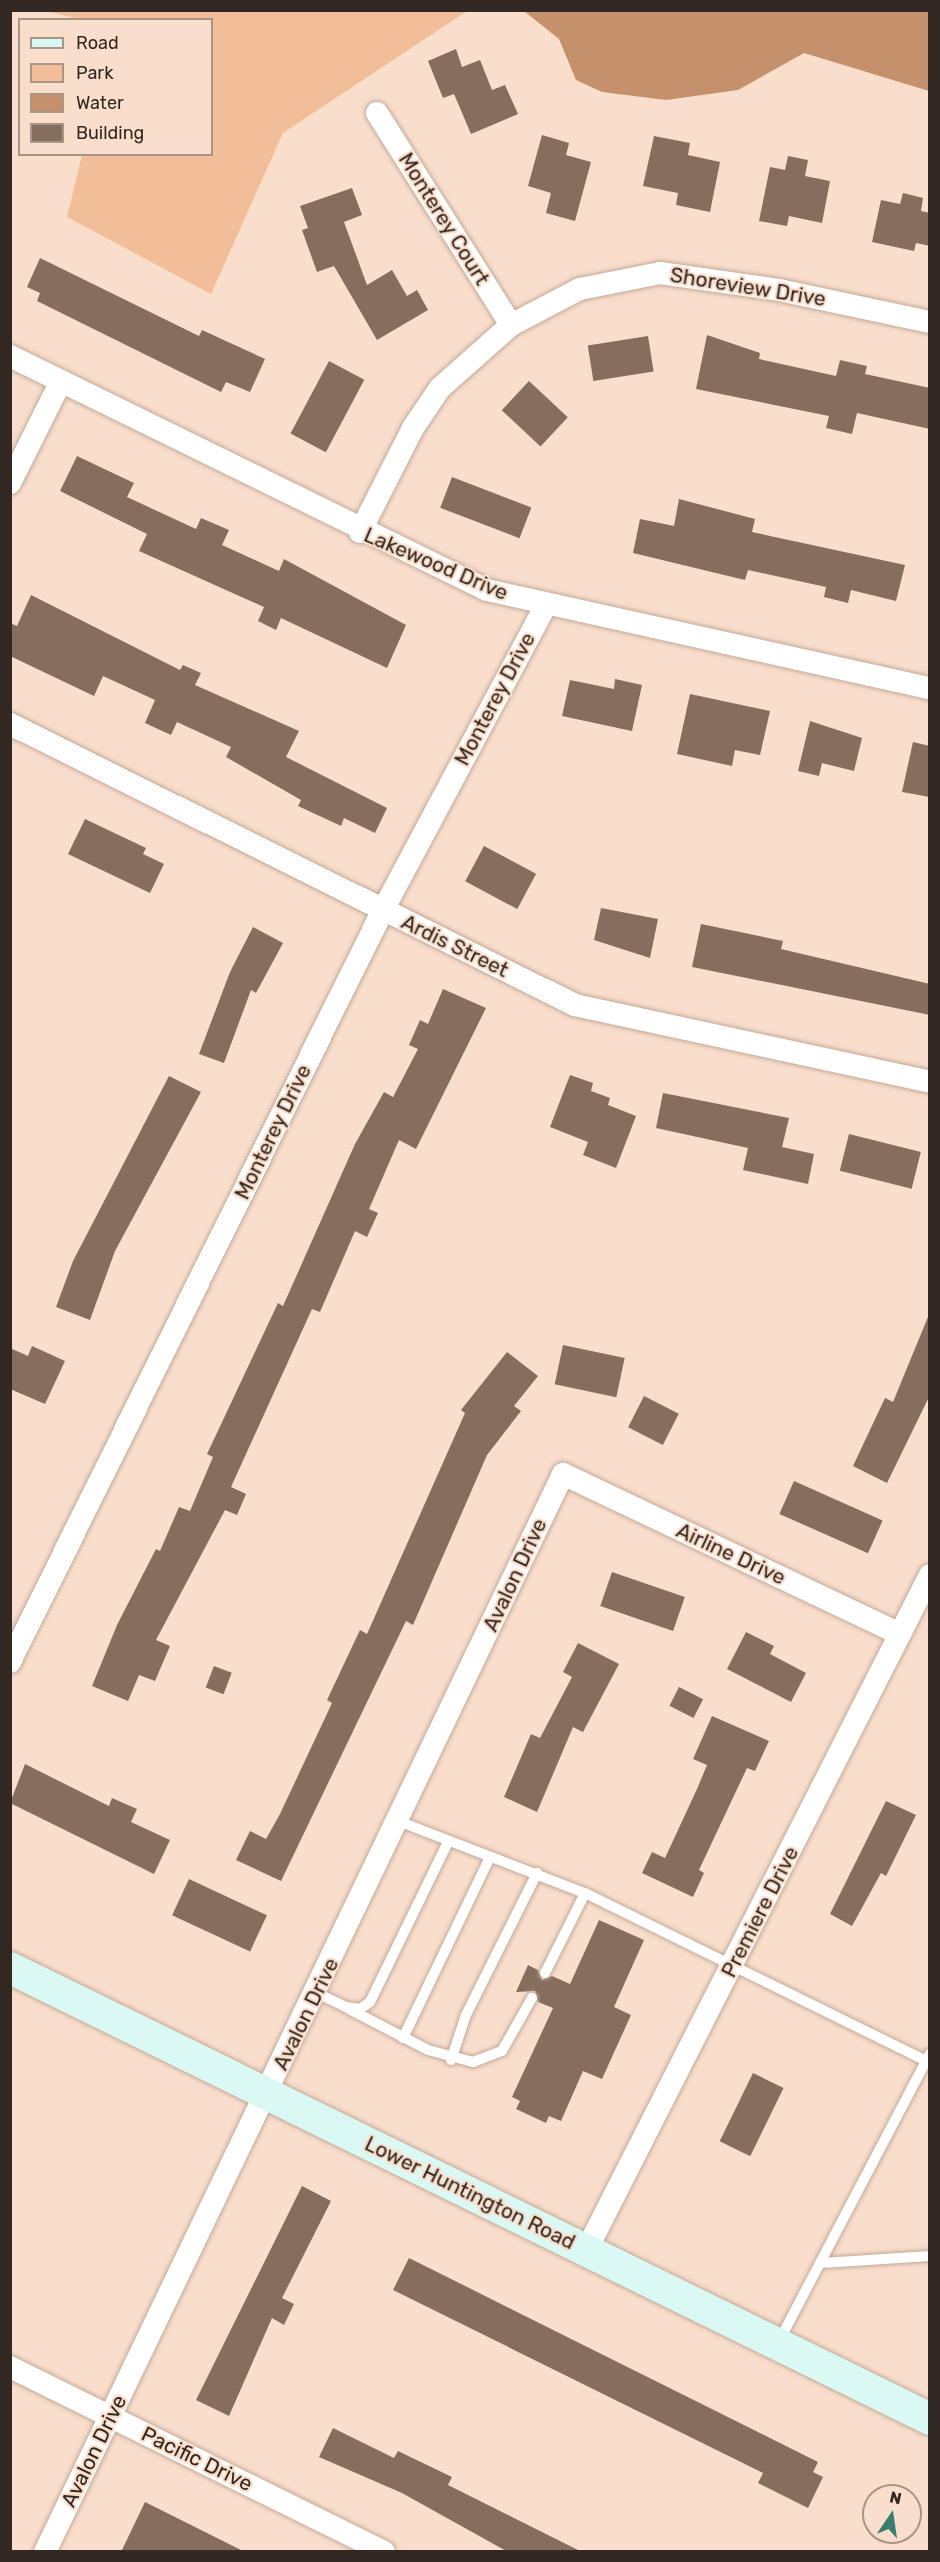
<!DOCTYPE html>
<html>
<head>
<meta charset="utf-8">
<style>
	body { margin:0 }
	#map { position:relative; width:940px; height:2562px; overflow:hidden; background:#f9decc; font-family:Rubik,sans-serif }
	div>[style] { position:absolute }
	.green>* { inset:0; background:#f2be99 }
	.water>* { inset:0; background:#c4916c }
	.building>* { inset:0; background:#866e5e; transform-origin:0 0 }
	.roads { filter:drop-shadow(0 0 2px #c3aa98) drop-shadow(0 0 2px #c3aa98) }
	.service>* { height:10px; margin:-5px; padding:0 5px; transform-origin:5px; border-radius:5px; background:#fff }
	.minor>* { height:22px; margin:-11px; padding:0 11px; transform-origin:11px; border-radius:11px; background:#fff }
	.secondary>* { height:32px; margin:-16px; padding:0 16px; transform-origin:16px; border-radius:16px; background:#dbf9f4 }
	span { translate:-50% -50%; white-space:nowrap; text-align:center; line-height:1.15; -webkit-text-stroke:4.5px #f9decc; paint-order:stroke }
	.street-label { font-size:21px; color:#322821 }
	.frame { position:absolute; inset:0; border:12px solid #322821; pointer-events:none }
	.legend { position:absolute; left:18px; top:18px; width:195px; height:138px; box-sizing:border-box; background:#f9decc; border:2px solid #a99588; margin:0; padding:8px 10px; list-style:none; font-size:18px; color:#322821 }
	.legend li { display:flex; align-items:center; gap:12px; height:30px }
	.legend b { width:30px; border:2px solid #a99588 }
	.north { position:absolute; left:862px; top:2484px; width:60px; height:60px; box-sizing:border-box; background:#f9decc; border:2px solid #a99588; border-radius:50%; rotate:13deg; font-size:16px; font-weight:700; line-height:24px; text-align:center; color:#322821 }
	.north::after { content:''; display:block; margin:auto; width:21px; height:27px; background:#387d71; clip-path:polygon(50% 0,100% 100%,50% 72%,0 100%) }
</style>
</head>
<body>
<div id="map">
	<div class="green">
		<i style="clip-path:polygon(45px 11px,467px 11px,283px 133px,211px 294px,67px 217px,82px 155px,212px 154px,212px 20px,84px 20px)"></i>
	</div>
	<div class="water">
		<i style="clip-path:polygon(524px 11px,929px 11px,929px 91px,804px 53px,738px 90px,666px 100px,602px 92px,576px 80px,559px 39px)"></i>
	</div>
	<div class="building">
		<i style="clip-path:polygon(456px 49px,462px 67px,480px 60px,492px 90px,505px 85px,518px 114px,471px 134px,454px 94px,443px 98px,428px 61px)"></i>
		<i style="clip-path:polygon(542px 135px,569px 143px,566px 155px,591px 162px,575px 221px,546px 213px,551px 193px,528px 186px)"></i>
		<i style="clip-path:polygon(654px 136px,690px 143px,688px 155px,720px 162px,710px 212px,676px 205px,678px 193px,643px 186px)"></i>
		<i style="clip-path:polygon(788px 156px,808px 160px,805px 176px,830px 181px,822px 223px,789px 216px,787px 226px,759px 221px,770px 167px,785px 170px)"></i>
		<i style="clip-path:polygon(352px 188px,362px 215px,344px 222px,367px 285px,392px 270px,407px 296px,417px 290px,428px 310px,377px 340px,334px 266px,317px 272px,302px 230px,308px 228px,300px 206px)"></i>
		<i style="clip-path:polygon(903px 193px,923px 198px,921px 211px,930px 213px,930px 246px,916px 243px,914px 251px,872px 242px,881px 200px,900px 204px)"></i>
		<i style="clip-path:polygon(40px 258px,199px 336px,202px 330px,265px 359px,250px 392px,226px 382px,221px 392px,37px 301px,40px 293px,27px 287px)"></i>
		<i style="clip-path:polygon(707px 335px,760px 353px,759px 359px,836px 376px,840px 360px,867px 366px,865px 374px,930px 388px,930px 429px,857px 413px,852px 434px,826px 428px,829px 416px,696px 389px)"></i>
		<i style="left:648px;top:336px;width:36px;height:61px;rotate:81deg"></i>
		<i style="left:329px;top:361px;width:40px;height:82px;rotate:28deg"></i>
		<i style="left:529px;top:381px;width:53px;height:40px;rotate:43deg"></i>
		<i style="clip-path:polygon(77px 456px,134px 483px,127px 497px,196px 529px,201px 518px,229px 530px,222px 545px,279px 571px,284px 559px,406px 625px,387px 668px,281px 618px,276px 630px,258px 621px,264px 607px,139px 551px,147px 534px,60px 491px)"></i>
		<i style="left:452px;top:477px;width:85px;height:33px;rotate:21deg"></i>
		<i style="clip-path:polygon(679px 499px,755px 519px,752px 532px,905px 565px,896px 601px,851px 590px,848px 603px,824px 597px,826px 587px,748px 570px,745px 580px,633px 553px,640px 519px,674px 526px)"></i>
		<i style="clip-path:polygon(31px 595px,180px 670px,183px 665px,201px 673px,195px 685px,299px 731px,286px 757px,387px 808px,375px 833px,344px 818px,341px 826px,298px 806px,301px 800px,226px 757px,231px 747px,177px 722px,171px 735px,145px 723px,155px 700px,103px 676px,94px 696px,10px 656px,10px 623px,17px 626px)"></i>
		<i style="clip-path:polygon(615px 679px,642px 685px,632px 731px,562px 716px,570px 680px,614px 689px)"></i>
		<i style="clip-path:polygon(690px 694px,770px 711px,760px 755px,735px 750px,732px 766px,677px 754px)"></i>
		<i style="clip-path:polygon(810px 721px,862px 738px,854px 771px,822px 763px,819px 776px,798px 771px)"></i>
		<i style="clip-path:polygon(913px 742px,930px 746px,930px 797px,902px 792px)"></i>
		<i style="clip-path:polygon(85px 819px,146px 848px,143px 854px,164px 864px,150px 893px,68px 854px)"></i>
		<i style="left:484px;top:846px;width:59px;height:40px;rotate:28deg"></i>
		<i style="clip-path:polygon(601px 908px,658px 919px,650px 958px,594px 940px)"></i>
		<i style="clip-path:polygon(701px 924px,783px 941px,781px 949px,930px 984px,930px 1015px,692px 967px)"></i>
		<i style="clip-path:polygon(253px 927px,283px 943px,256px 993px,251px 990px,224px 1063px,199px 1054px,230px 972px)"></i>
		<i style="clip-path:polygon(443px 989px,486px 1008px,416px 1149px,399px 1140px,369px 1209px,378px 1213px,367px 1237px,355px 1231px,320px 1312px,312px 1309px,231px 1487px,246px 1494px,237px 1515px,225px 1510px,156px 1640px,170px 1646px,155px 1681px,139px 1675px,128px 1701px,92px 1686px,117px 1625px,156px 1549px,160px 1551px,179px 1507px,190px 1511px,213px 1457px,207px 1454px,278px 1303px,283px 1306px,355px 1144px,384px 1092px,393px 1097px,418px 1049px,409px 1045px,420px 1020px,428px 1024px)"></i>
		<i style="clip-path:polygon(570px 1075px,593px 1083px,591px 1091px,610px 1098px,608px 1105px,636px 1116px,616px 1168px,583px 1155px,588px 1142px,550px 1127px)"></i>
		<i style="clip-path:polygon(169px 1076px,201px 1092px,115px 1251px,90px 1320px,56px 1307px,73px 1261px)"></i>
		<i style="clip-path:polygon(663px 1093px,789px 1118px,782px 1147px,814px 1154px,808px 1184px,743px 1170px,748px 1148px,656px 1128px)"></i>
		<i style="left:849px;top:1134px;width:74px;height:38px;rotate:14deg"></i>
		<i style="clip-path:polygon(930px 1312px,930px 1395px,887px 1483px,853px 1466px,885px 1398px,893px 1402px)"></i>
		<i style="left:563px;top:1345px;width:63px;height:40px;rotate:12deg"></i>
		<i style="clip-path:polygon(32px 1346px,65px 1361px,45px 1404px,10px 1389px,10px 1348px,28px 1356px)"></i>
		<i style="clip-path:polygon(507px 1352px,538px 1376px,514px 1406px,521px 1411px,487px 1455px,413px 1625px,406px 1621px,281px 1881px,236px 1860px,250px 1831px,266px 1839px,280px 1814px,332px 1703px,327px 1700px,360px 1630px,367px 1634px,418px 1519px,465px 1413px,461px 1410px)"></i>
		<i style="left:644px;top:1396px;width:39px;height:35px;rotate:27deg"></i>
		<i style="left:794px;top:1481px;width:97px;height:36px;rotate:24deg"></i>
		<i style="left:612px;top:1572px;width:77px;height:36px;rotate:19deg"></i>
		<i style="clip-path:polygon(746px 1632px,774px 1646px,770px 1654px,806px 1673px,791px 1702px,727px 1669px)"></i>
		<i style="clip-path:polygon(578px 1643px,619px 1664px,583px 1732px,573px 1727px,537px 1812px,504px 1797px,531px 1734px,540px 1738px,572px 1677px,563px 1672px)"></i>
		<i style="left:214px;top:1666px;width:19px;height:23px;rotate:21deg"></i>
		<i style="left:679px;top:1687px;width:27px;height:21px;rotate:27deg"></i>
		<i style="clip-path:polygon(712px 1716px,769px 1741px,755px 1771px,747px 1768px,699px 1870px,704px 1873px,693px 1897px,642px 1873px,652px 1852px,665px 1858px,697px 1789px,707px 1765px,693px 1759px)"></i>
		<i style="clip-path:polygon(25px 1764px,109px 1806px,112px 1798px,137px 1809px,131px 1822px,170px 1840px,154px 1874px,10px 1803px)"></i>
		<i style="clip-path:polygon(886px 1801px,916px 1815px,886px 1876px,881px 1873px,852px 1926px,830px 1914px)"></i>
		<i style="left:189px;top:1879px;width:86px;height:40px;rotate:25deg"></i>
		<i style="clip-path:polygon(599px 1920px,644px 1940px,614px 2007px,631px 2015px,602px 2079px,583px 2071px,561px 2121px,549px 2116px,546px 2123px,516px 2109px,520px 2101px,512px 2097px,553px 2008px,538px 2002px,535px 1991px,516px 1992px,528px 1965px,538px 1970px,542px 1980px,552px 1976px,570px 1984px)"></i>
		<i style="left:753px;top:2073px;width:34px;height:76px;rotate:26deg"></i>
		<i style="clip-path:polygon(302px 2186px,331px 2201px,282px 2298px,294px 2304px,284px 2325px,272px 2318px,229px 2416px,196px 2400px)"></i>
		<i style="clip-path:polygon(409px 2258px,818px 2462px,813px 2472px,823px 2477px,808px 2508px,758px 2483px,763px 2473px,393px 2290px)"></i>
		<i style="clip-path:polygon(333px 2428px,394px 2458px,398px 2451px,452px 2477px,448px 2485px,582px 2552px,508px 2552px,402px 2493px,319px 2457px)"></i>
		<i style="clip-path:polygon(145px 2502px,245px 2552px,121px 2552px)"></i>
	</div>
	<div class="roads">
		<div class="service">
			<i style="left:398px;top:1821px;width:200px;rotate:21.1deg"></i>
			<i style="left:585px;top:1893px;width:380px;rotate:26.2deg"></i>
			<i style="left:545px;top:1973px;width:89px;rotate:-63.4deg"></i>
			<i style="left:317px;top:1993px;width:32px;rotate:26deg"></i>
			<i style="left:346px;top:2007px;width:14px;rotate:8deg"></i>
			<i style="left:360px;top:2009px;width:12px;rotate:-35deg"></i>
			<i style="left:370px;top:2002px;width:176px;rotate:-64deg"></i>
			<i style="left:349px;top:2009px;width:89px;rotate:27.4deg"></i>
			<i style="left:428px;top:2050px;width:47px;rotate:14.9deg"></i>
			<i style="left:473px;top:2062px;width:31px;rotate:-21deg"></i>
			<i style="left:502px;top:2051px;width:61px;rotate:-60.5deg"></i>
			<i style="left:403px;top:2038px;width:201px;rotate:-64.3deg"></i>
			<i style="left:451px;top:2060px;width:47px;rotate:-71.6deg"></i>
			<i style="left:466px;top:2015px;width:159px;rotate:-63.4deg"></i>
			<i style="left:821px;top:2263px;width:109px;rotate:-3.7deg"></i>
			<i style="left:778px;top:2343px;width:327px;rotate:-62.3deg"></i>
		</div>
		<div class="minor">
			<i style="left:377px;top:113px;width:251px;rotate:57.7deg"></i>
			<i style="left:10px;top:356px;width:531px;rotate:26.13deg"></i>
			<i style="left:487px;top:590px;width:454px;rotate:12.5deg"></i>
			<i style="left:10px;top:483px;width:114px;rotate:-63.4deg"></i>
			<i style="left:360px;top:532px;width:117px;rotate:-63deg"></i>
			<i style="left:413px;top:428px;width:48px;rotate:-56deg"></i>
			<i style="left:440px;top:388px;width:95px;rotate:-41.6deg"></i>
			<i style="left:511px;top:325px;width:78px;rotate:-27.6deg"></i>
			<i style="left:580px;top:289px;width:82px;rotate:-11.3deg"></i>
			<i style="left:660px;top:273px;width:120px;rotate:8.1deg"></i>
			<i style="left:779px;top:290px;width:154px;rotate:12deg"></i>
			<i style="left:10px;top:724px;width:631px;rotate:26.44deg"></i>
			<i style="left:575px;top:1005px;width:363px;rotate:12.2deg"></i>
			<i style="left:10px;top:1662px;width:839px;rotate:-63.62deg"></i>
			<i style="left:383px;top:910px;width:344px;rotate:-61.9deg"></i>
			<i style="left:587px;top:2249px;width:756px;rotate:-63.03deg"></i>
			<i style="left:10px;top:2367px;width:417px;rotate:26.3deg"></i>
			<i style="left:45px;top:2552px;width:1196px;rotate:-64.33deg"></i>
			<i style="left:563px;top:1474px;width:373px;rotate:25.4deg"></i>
		</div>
		<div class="secondary">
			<i style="left:10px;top:1968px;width:1025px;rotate:26.11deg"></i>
		</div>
	</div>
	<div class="street-label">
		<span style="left:444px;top:219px;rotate:58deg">Monterey Court</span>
		<span style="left:748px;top:287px;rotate:9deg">Shoreview Drive</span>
		<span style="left:436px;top:564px;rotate:23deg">Lakewood Drive</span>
		<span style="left:495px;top:699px;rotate:-62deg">Monterey Drive</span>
		<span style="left:455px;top:946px;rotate:26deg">Ardis Street</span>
		<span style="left:273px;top:1132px;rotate:-64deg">Monterey Drive</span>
		<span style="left:731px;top:1554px;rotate:25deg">Airline Drive</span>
		<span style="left:515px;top:1575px;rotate:-65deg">Avalon Drive</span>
		<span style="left:760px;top:1912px;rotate:-63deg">Premiere Drive</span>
		<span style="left:306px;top:2014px;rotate:-64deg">Avalon Drive</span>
		<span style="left:470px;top:2193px;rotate:26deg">Lower Huntington Road</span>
		<span style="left:94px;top:2451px;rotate:-64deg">Avalon Drive</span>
		<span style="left:197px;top:2459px;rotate:26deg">Pacific Drive</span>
	</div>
	<div class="frame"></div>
	<ul class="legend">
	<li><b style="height:8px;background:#dbf9f4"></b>Road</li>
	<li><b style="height:16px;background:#f2be99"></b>Park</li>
	<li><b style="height:16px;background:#c4916c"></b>Water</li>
	<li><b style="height:16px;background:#866e5e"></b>Building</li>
	</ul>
	<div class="north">N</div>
</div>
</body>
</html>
